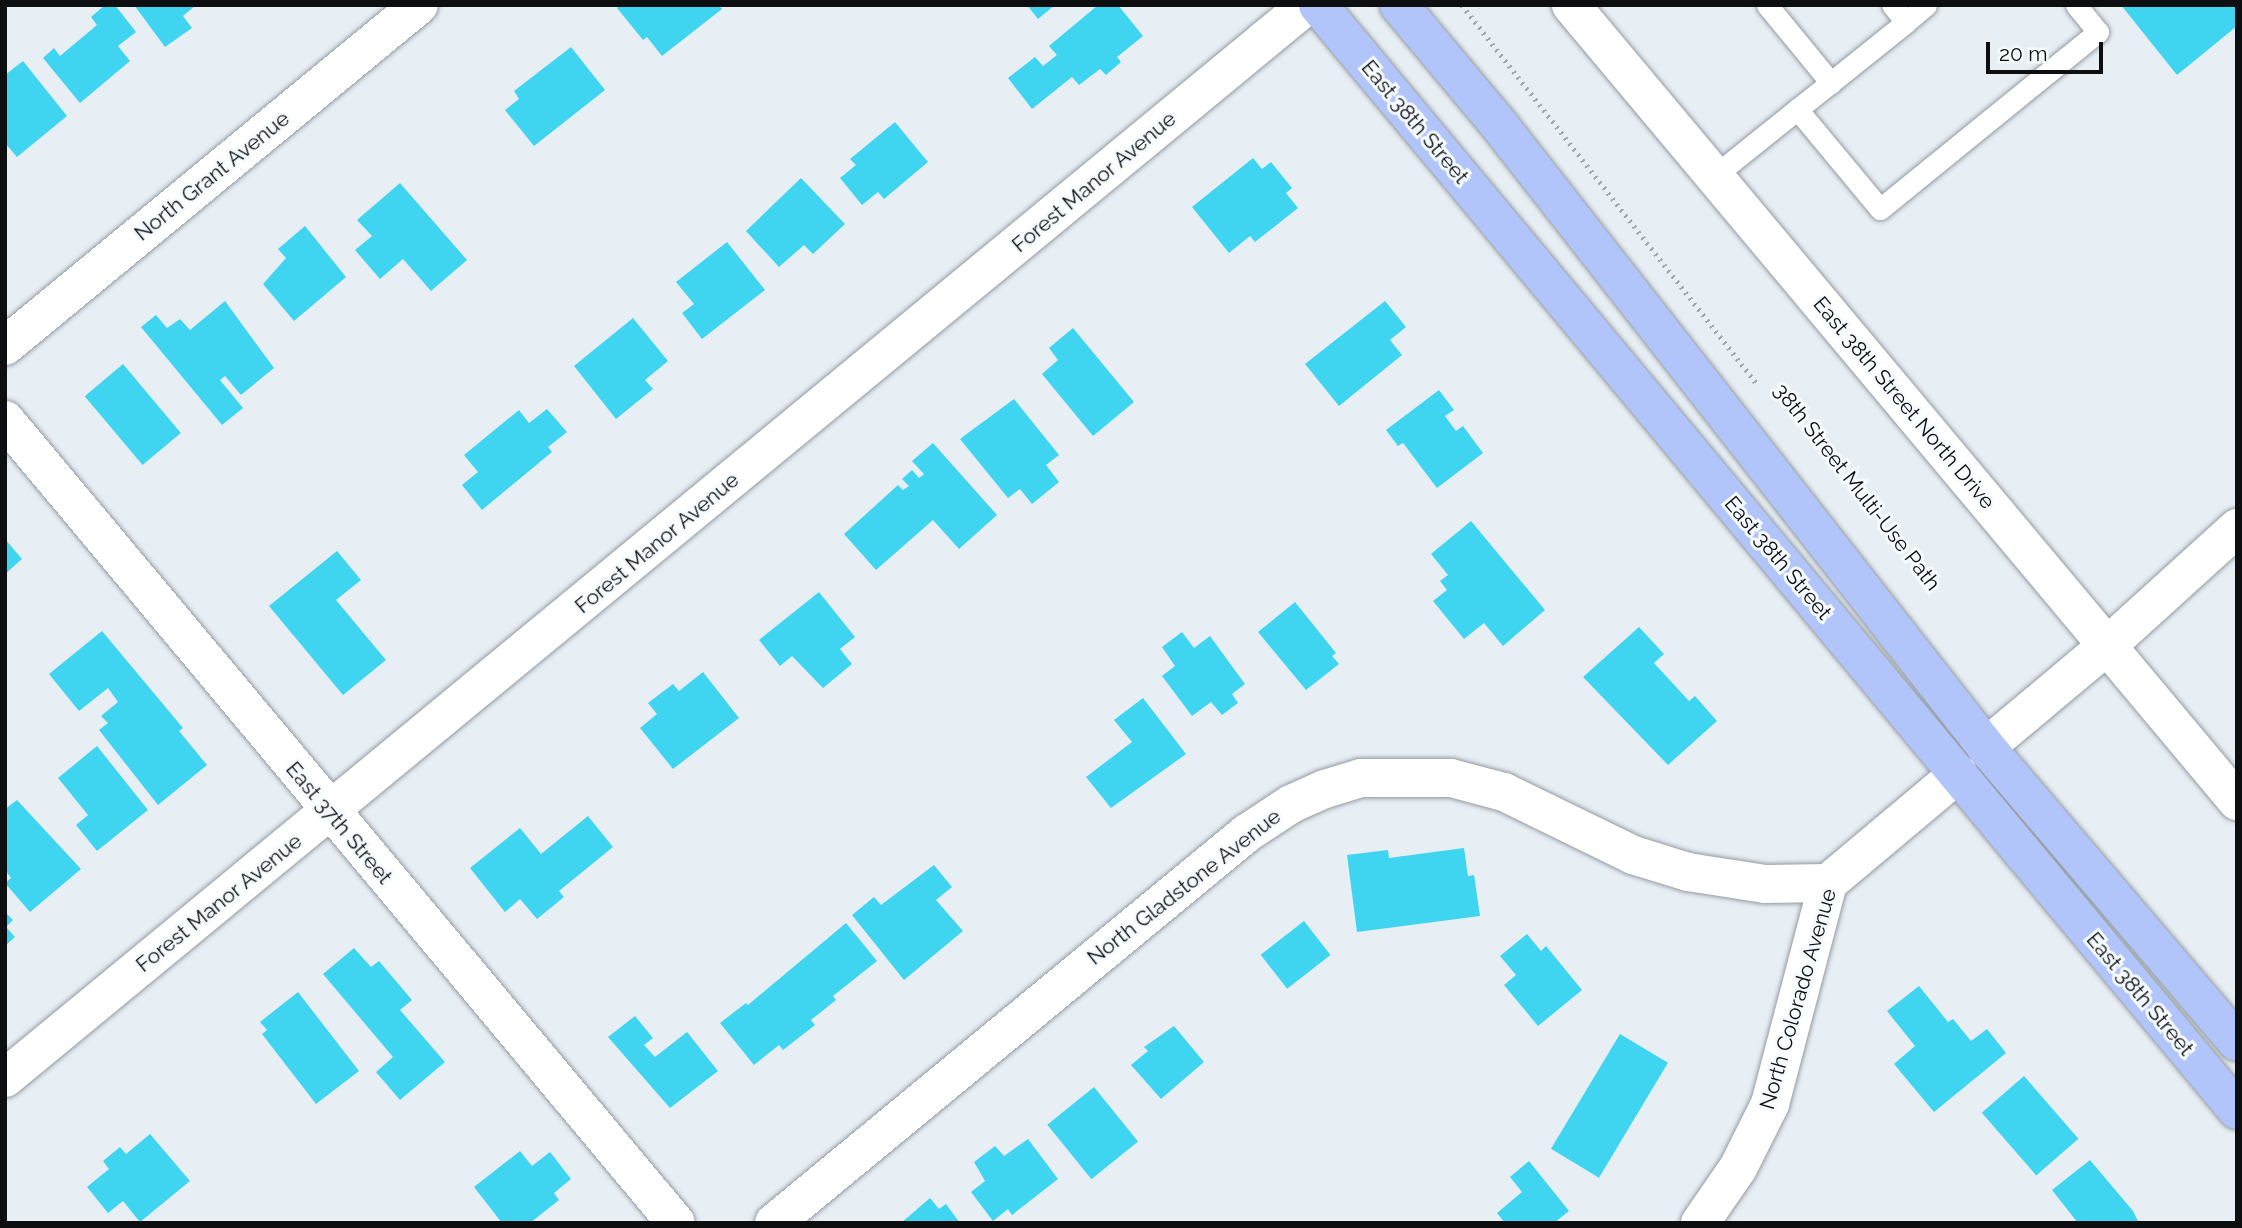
<!DOCTYPE html>
<html>
<head>
<meta charset="utf-8">
<style>
	body { margin:0 }
	#map { position:relative; width:2242px; height:1228px; overflow:hidden; background:#e7eef4; font-family:Raleway,sans-serif }
	div>[style] { position:absolute }
	.building>* { inset:0; background:#3fd5f0; transform-origin:0 0 }
	.path>* { height:4.5px; margin-top:-2.25px; transform-origin:0; background:repeating-linear-gradient(90deg,#a2a7ac 0 2px,transparent 0 7px) }
	.roads { filter:drop-shadow(0 0 2px #949ba1) drop-shadow(0 0 2px #949ba1) }
	.service>* { height:21px; margin:-10.5px; padding:0 10.5px; transform-origin:10.5px; border-radius:10.5px; background:#fff }
	.minor>* { height:38px; margin:-19px; padding:0 19px; transform-origin:19px; border-radius:19px; background:#fff }
	.tertiary>* { height:38px; margin:-19px; padding:0 19px; transform-origin:19px; border-radius:19px; background:#fff }
	.primary>* { height:38px; margin:-19px; padding:0 19px; transform-origin:19px; border-radius:19px; background:#b1c5fa }
	span { translate:-50% -50%; white-space:nowrap; text-align:center; line-height:1.15; -webkit-text-stroke:6px #f6fbff; paint-order:stroke }
	.street-label { font-size:21px; color:#0c0e10 }
	.frame { position:absolute; inset:0; border:7px solid #0c0e10; pointer-events:none }
	.scale { position:absolute; left:1986px; top:42px; width:117px; height:32px; box-sizing:border-box; border:4px solid #0c0e10; border-top:0; padding-left:9px; font-size:21px; line-height:24px; white-space:nowrap; color:#0c0e10; -webkit-text-stroke:5px #f6fbff; paint-order:stroke }
</style>
</head>
<body>
<div id="map">
	<div class="building">
		<i style="clip-path:polygon(105px 5px,115px 5px,136px 32px,118px 46px,130px 61px,80px 103px,43px 58px,54px 48px,60px 56px,97px 25px,91px 17px)"></i>
		<i style="clip-path:polygon(134px 5px,196px 5px,183px 16px,192px 28px,165px 47px)"></i>
		<i style="clip-path:polygon(620px 5px,719px 5px,722px 9px,662px 56px,647px 37px,643px 40px,617px 8px)"></i>
		<i style="clip-path:polygon(1027px 5px,1055px 5px,1038px 19px)"></i>
		<i style="clip-path:polygon(1098px 5px,1118px 5px,1143px 36px,1117px 57px,1121px 62px,1106px 75px,1100px 69px,1079px 85px,1072px 77px,1032px 109px,1008px 78px,1035px 57px,1043px 66px,1057px 55px,1049px 46px)"></i>
		<i style="clip-path:polygon(2121px 5px,2237px 5px,2237px 26px,2177px 75px)"></i>
		<i style="clip-path:polygon(571px 47px,605px 90px,534px 146px,505px 110px,519px 99px,514px 91px)"></i>
		<i style="clip-path:polygon(23px 61px,67px 116px,17px 157px,5px 143px,5px 75px)"></i>
		<i style="clip-path:polygon(895px 122px,928px 162px,884px 199px,878px 192px,862px 205px,840px 178px,856px 165px,850px 159px)"></i>
		<i style="clip-path:polygon(1253px 158px,1262px 169px,1271px 162px,1292px 188px,1286px 193px,1298px 208px,1255px 242px,1250px 236px,1229px 253px,1192px 207px)"></i>
		<i style="clip-path:polygon(801px 178px,845px 224px,813px 254px,804px 245px,779px 267px,746px 231px)"></i>
		<i style="clip-path:polygon(400px 183px,467px 260px,431px 291px,403px 259px,380px 279px,355px 250px,372px 236px,357px 220px)"></i>
		<i style="clip-path:polygon(305px 226px,346px 277px,294px 321px,263px 284px,286px 258px,278px 249px)"></i>
		<i style="clip-path:polygon(727px 242px,765px 290px,702px 339px,682px 313px,694px 304px,676px 282px)"></i>
		<i style="clip-path:polygon(225px 301px,274px 368px,241px 395px,225px 376px,220px 380px,243px 408px,222px 425px,141px 327px,156px 315px,167px 328px,180px 319px,190px 330px)"></i>
		<i style="clip-path:polygon(1385px 301px,1406px 327px,1390px 340px,1402px 355px,1339px 406px,1305px 364px)"></i>
		<i style="clip-path:polygon(633px 318px,668px 361px,645px 380px,653px 389px,616px 419px,574px 366px)"></i>
		<i style="clip-path:polygon(1073px 328px,1134px 402px,1093px 436px,1042px 374px,1058px 360px,1049px 348px)"></i>
		<i style="left:123px;top:364px;width:90px;height:50px;rotate:50deg"></i>
		<i style="clip-path:polygon(1439px 390px,1454px 410px,1445px 416px,1456px 431px,1463px 426px,1483px 453px,1437px 488px,1403px 443px,1398px 446px,1386px 430px)"></i>
		<i style="clip-path:polygon(1014px 399px,1059px 455px,1046px 465px,1059px 482px,1032px 504px,1020px 489px,1008px 498px,960px 439px)"></i>
		<i style="clip-path:polygon(547px 409px,567px 432px,548px 447px,552px 452px,482px 510px,462px 485px,478px 472px,464px 455px,519px 410px,529px 423px)"></i>
		<i style="clip-path:polygon(933px 443px,997px 515px,959px 549px,933px 520px,876px 570px,844px 534px,898px 485px,903px 490px,909px 486px,902px 479px,912px 470px,919px 478px,924px 474px,912px 461px)"></i>
		<i style="clip-path:polygon(1471px 521px,1545px 610px,1503px 646px,1484px 623px,1464px 639px,1433px 601px,1447px 590px,1440px 581px,1448px 575px,1431px 554px)"></i>
		<i style="clip-path:polygon(5px 539px,22px 559px,5px 574px)"></i>
		<i style="clip-path:polygon(337px 551px,361px 580px,336px 600px,386px 660px,343px 695px,269px 606px)"></i>
		<i style="clip-path:polygon(819px 592px,855px 637px,840px 649px,852px 664px,823px 688px,792px 656px,780px 666px,759px 640px)"></i>
		<i style="clip-path:polygon(1295px 602px,1336px 653px,1332px 656px,1339px 664px,1306px 690px,1258px 632px)"></i>
		<i style="clip-path:polygon(1639px 627px,1664px 654px,1654px 663px,1689px 701px,1695px 696px,1717px 721px,1668px 765px,1583px 677px)"></i>
		<i style="clip-path:polygon(102px 631px,183px 728px,179px 731px,207px 765px,158px 805px,99px 730px,108px 723px,101px 716px,118px 702px,108px 688px,79px 711px,49px 674px)"></i>
		<i style="clip-path:polygon(1182px 632px,1194px 648px,1210px 636px,1245px 684px,1232px 694px,1238px 703px,1222px 715px,1211px 702px,1192px 716px,1162px 676px,1175px 666px,1162px 647px)"></i>
		<i style="clip-path:polygon(703px 672px,739px 718px,673px 769px,640px 728px,657px 714px,648px 703px,673px 684px,679px 691px)"></i>
		<i style="clip-path:polygon(1143px 698px,1186px 754px,1111px 808px,1086px 777px,1132px 742px,1114px 720px)"></i>
		<i style="clip-path:polygon(97px 746px,148px 810px,97px 851px,76px 825px,88px 815px,58px 778px)"></i>
		<i style="clip-path:polygon(17px 800px,81px 869px,30px 912px,5px 883px,11px 878px,5px 870px,5px 809px)"></i>
		<i style="clip-path:polygon(588px 816px,613px 847px,559px 891px,564px 897px,537px 919px,520px 899px,505px 912px,470px 868px,520px 828px,541px 854px)"></i>
		<i style="clip-path:polygon(1464px 848px,1468px 876px,1474px 875px,1480px 916px,1357px 932px,1347px 855px,1388px 850px,1389px 858px)"></i>
		<i style="clip-path:polygon(934px 865px,952px 887px,936px 900px,963px 931px,904px 980px,852px 915px,874px 897px,881px 905px)"></i>
		<i style="clip-path:polygon(5px 912px,13px 920px,6px 927px,15px 937px,5px 946px)"></i>
		<i style="left:1304px;top:921px;width:43px;height:55px;rotate:52deg"></i>
		<i style="clip-path:polygon(846px 923px,877px 961px,833px 996px,836px 1000px,811px 1020px,815px 1025px,783px 1050px,779px 1045px,754px 1065px,720px 1023px,746px 1003px,748px 1005px)"></i>
		<i style="clip-path:polygon(1527px 934px,1541px 951px,1546px 946px,1582px 990px,1538px 1026px,1504px 985px,1516px 975px,1500px 956px)"></i>
		<i style="clip-path:polygon(354px 948px,371px 967px,379px 961px,412px 1000px,400px 1010px,445px 1062px,400px 1100px,376px 1072px,393px 1057px,323px 974px)"></i>
		<i style="clip-path:polygon(1919px 986px,1948px 1022px,1953px 1019px,1971px 1041px,1987px 1029px,2006px 1053px,1934px 1112px,1894px 1064px,1915px 1046px,1887px 1011px)"></i>
		<i style="clip-path:polygon(298px 992px,359px 1071px,316px 1104px,262px 1034px,267px 1030px,260px 1022px)"></i>
		<i style="clip-path:polygon(635px 1016px,653px 1038px,644px 1045px,655px 1057px,687px 1032px,718px 1071px,670px 1108px,608px 1037px)"></i>
		<i style="clip-path:polygon(1174px 1026px,1204px 1062px,1161px 1099px,1131px 1065px,1148px 1051px,1144px 1047px)"></i>
		<i style="left:1620px;top:1034px;width:56px;height:134px;rotate:31deg"></i>
		<i style="left:2024px;top:1076px;width:83px;height:56px;rotate:49deg"></i>
		<i style="left:1094px;top:1087px;width:70px;height:60px;rotate:51deg"></i>
		<i style="clip-path:polygon(150px 1134px,190px 1181px,140px 1222px,123px 1201px,108px 1213px,87px 1187px,109px 1169px,103px 1161px,120px 1147px,126px 1154px)"></i>
		<i style="clip-path:polygon(1028px 1139px,1058px 1179px,1012px 1215px,1008px 1209px,993px 1221px,971px 1192px,985px 1181px,974px 1162px,995px 1146px,1004px 1156px)"></i>
		<i style="clip-path:polygon(520px 1151px,532px 1166px,550px 1152px,571px 1179px,554px 1193px,559px 1200px,530px 1223px,502px 1223px,474px 1187px)"></i>
		<i style="clip-path:polygon(2090px 1160px,2133px 1211px,2139px 1223px,2078px 1223px,2052px 1190px)"></i>
		<i style="clip-path:polygon(1529px 1161px,1569px 1211px,1554px 1223px,1505px 1223px,1497px 1213px,1522px 1192px,1510px 1177px)"></i>
		<i style="clip-path:polygon(930px 1198px,939px 1209px,946px 1204px,960px 1223px,901px 1223px)"></i>
	</div>
	<div class="path">
		<i style="left:1462px;top:5px;width:479px;rotate:52.1deg"></i>
	</div>
	<div class="roads">
		<div class="service">
			<i style="left:1767px;top:5px;width:101px;rotate:50.6deg"></i>
			<i style="left:1906px;top:22px;width:26px;rotate:-40deg"></i>
			<i style="left:1797px;top:109px;width:130px;rotate:50.3deg"></i>
			<i style="left:1880px;top:209px;width:281px;rotate:-39.1deg"></i>
			<i style="left:2098px;top:32px;width:35px;rotate:-129deg"></i>
			<i style="left:1714px;top:176px;width:246px;rotate:-38.7deg"></i>
			<i style="left:1906px;top:22px;width:22px;rotate:-129deg"></i>
		</div>
		<div class="minor">
			<i style="left:1571px;top:5px;width:1038px;rotate:50.08deg"></i>
			<i style="left:5px;top:346px;width:536px;rotate:-39.48deg"></i>
			<i style="left:5px;top:420px;width:1046px;rotate:50.12deg"></i>
			<i style="left:1986px;top:747px;width:158px;rotate:-39.9deg"></i>
			<i style="left:2107px;top:646px;width:176px;rotate:-42.2deg"></i>
			<i style="left:774px;top:1223px;width:613px;rotate:-39.51deg"></i>
			<i style="left:1247px;top:833px;width:53px;rotate:-33.4deg"></i>
			<i style="left:1291px;top:804px;width:37px;rotate:-24deg"></i>
			<i style="left:1325px;top:789px;width:38px;rotate:-17deg"></i>
			<i style="left:1361px;top:778px;width:90px"></i>
			<i style="left:1451px;top:778px;width:55px;rotate:14.8deg"></i>
			<i style="left:1504px;top:792px;width:144px;rotate:26deg"></i>
			<i style="left:1633px;top:855px;width:58px;rotate:17.2deg"></i>
			<i style="left:1688px;top:872px;width:78px;rotate:8.9deg"></i>
			<i style="left:1765px;top:884px;width:63px;rotate:-0.9deg"></i>
			<i style="left:1700px;top:1223px;width:67px;rotate:-55.4deg"></i>
			<i style="left:1738px;top:1168px;width:72px;rotate:-63.4deg"></i>
			<i style="left:1770px;top:1104px;width:228px;rotate:-75.3deg"></i>
			<i style="left:1828px;top:883px;width:170px;rotate:-40deg"></i>
		</div>
		<div class="tertiary">
			<i style="left:5px;top:1078px;width:1687px;rotate:-39.49deg"></i>
		</div>
		<div class="primary">
			<i style="left:1318px;top:5px;width:1437px;rotate:50.25deg"></i>
			<i style="left:1399px;top:5px;width:158px;rotate:50.1deg"></i>
			<i style="left:1500px;top:126px;width:789px;rotate:51.95deg"></i>
			<i style="left:1986px;top:747px;width:387px;rotate:49.6deg"></i>
		</div>
	</div>
	<div class="street-label">
		<span style="left:1415px;top:122px;rotate:50deg">East 38th Street</span>
		<span style="left:212px;top:176px;rotate:-39deg">North Grant Avenue</span>
		<span style="left:1094px;top:182px;rotate:-40deg">Forest Manor Avenue</span>
		<span style="left:1904px;top:403px;rotate:50deg">East 38th Street North Drive</span>
		<span style="left:1857px;top:487px;rotate:52deg">38th Street Multi-Use Path</span>
		<span style="left:657px;top:543px;rotate:-40deg">Forest Manor Avenue</span>
		<span style="left:1778px;top:558px;rotate:50deg">East 38th Street</span>
		<span style="left:339px;top:823px;rotate:50deg">East 37th Street</span>
		<span style="left:1184px;top:887px;rotate:-38deg">North Gladstone Avenue</span>
		<span style="left:219px;top:903px;rotate:-39deg">Forest Manor Avenue</span>
		<span style="left:2140px;top:994px;rotate:50deg">East 38th Street</span>
		<span style="left:1798px;top:999px;rotate:-74deg">North Colorado Avenue</span>
	</div>
	<div class="frame"></div>
	<div class="scale">20 m</div>
</div>
</body>
</html>
